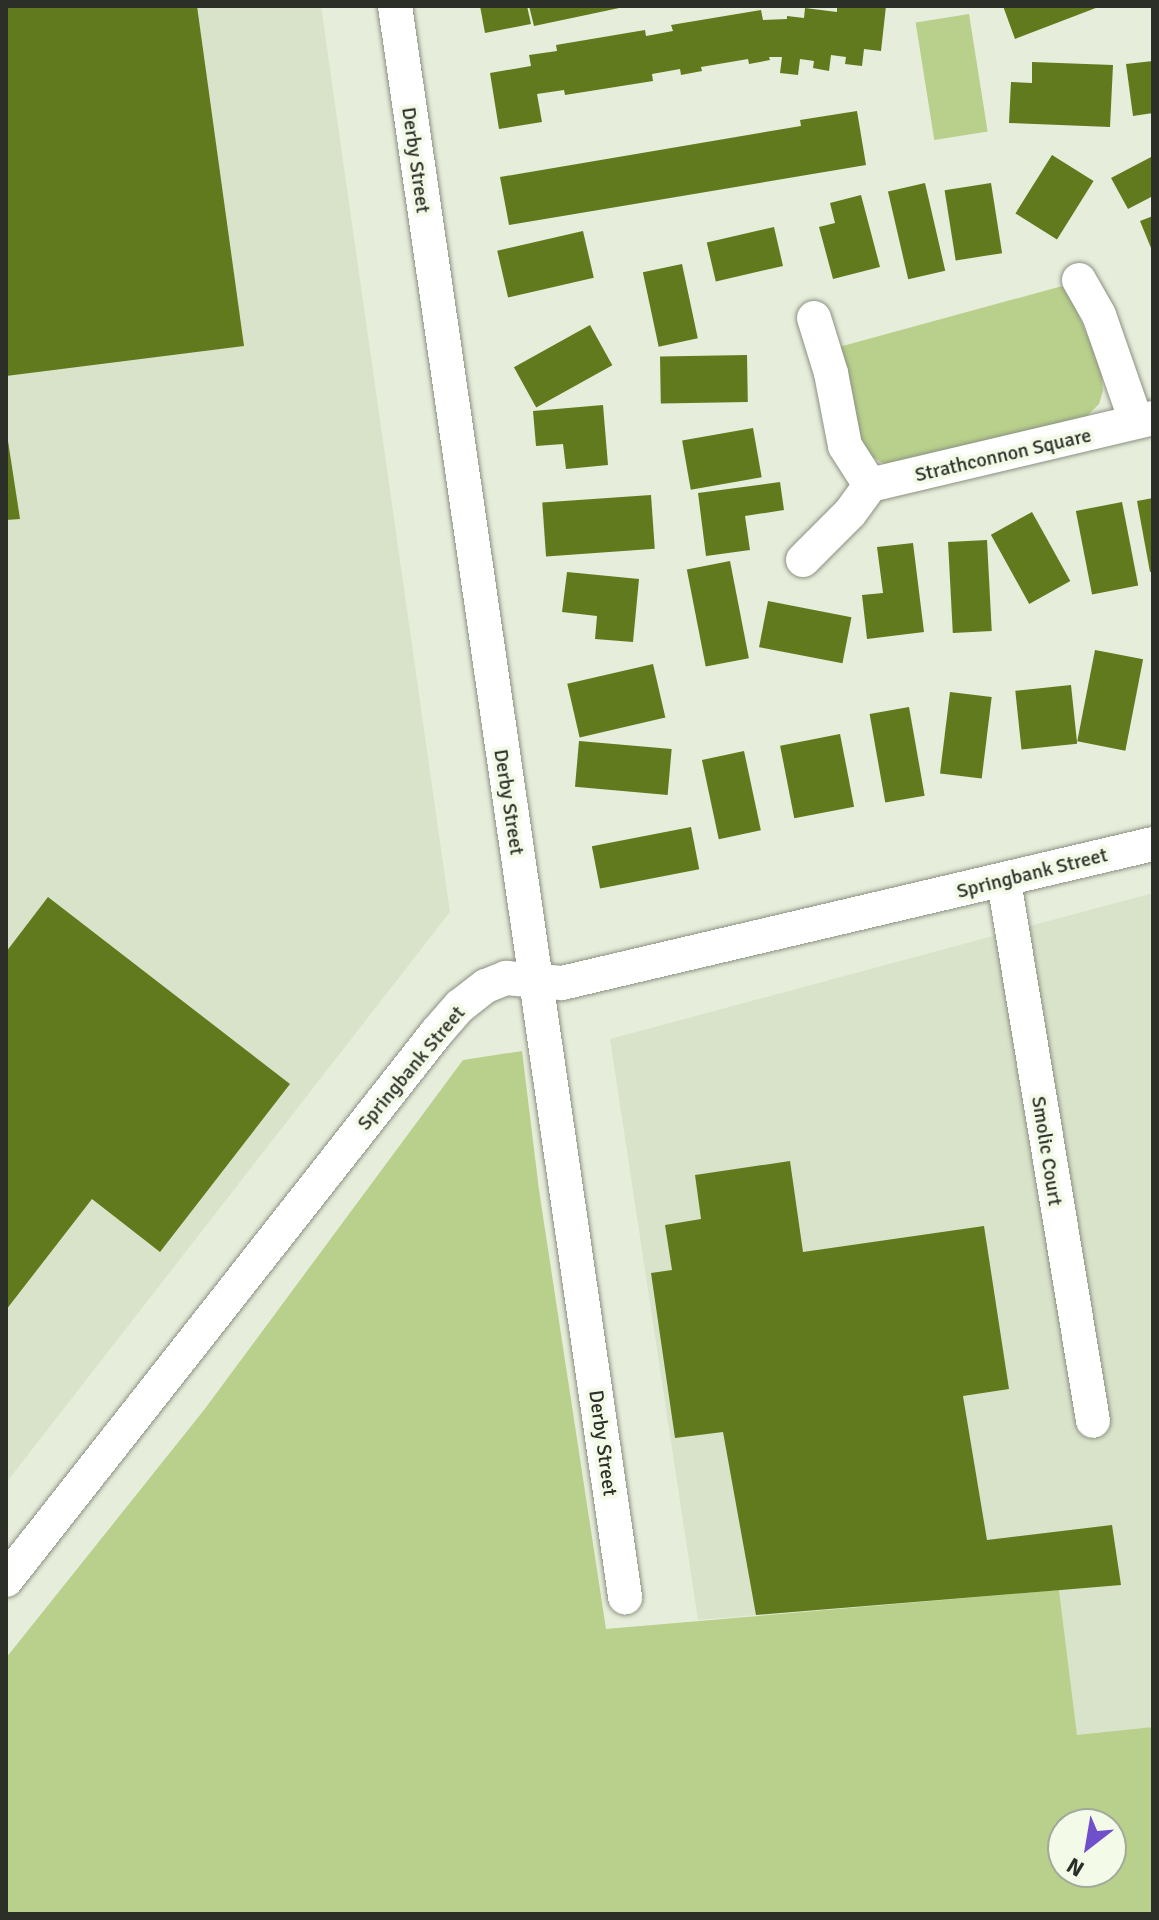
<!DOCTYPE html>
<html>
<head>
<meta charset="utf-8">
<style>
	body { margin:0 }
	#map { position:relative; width:1159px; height:1920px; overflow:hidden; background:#e6edda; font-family:Signika,sans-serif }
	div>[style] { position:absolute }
	.built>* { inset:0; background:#d9e3ca }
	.green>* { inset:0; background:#b8d08b; transform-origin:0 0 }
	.building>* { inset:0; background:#617a1e; transform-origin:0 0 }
	.roads { filter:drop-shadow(0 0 2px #8b9181) drop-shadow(0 0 2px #8b9181) }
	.minor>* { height:34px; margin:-17px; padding:0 17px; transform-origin:17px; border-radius:17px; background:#fff }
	span { translate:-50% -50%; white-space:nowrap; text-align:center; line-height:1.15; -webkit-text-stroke:8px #f3fae7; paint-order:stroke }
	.street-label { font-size:20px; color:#2c2f28 }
	.frame { position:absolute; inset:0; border:8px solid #2c2f28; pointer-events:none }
	.north { position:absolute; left:1047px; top:1808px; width:80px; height:80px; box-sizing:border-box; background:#f3fae7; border:2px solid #a3a99b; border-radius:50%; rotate:211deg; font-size:22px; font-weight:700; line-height:32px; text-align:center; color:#2c2f28 }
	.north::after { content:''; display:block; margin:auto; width:28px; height:36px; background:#6f50ca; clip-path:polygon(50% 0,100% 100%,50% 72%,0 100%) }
</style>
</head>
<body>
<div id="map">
	<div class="built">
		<i style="clip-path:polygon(6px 6px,321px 6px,450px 912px,6px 1483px)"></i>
		<i style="clip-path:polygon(1153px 893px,1153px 1727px,1077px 1736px,1059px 1590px,698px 1620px,610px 1039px)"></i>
	</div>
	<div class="green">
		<i style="left:969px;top:14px;width:119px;height:54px;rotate:81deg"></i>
		<i style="clip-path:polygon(1066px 285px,1101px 368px,1103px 391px,1099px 404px,1085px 418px,888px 466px,860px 450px,839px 347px)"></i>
		<i style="clip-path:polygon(evenodd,522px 1051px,539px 1190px,606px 1629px,1059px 1590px,1077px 1735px,1153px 1727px,1153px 1914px,6px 1914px,6px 1658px,204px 1410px,463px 1060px,522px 1051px,1063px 1824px,1111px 1824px,1111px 1872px,1063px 1872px,1063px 1824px)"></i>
	</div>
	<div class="building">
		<i style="clip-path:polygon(6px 6px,197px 6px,244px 346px,6px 376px)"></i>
		<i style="clip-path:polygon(480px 6px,527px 6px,531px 24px,485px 33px)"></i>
		<i style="clip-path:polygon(529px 6px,623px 6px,624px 7px,534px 26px)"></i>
		<i style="clip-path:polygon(837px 6px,886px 6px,881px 51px,864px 49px,862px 66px,845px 64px,846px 57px,831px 55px,829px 71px,813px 68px,814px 61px,800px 59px,798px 75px,780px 73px,782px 57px,769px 57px,770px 60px,749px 64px,748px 59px,701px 67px,702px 71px,681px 75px,680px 69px,652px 74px,653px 81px,565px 95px,564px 90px,537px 94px,542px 122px,499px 129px,490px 73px,531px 66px,529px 55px,557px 51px,556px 45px,645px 30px,646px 36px,673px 31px,671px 25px,761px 10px,763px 20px,787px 19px,787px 16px,804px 18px,805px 8px,837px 12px)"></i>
		<i style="clip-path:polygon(1003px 6px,1101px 6px,1015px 39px)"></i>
		<i style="clip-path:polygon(1153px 61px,1153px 113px,1133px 116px,1126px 64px)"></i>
		<i style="clip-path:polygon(1032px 62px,1113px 65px,1110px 127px,1009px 123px,1011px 82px,1032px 83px)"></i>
		<i style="clip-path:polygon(857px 111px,866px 165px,509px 225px,500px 177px,801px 126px,800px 120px)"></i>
		<i style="left:1052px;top:155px;width:49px;height:69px;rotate:32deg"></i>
		<i style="clip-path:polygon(1153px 156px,1153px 196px,1128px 209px,1111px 178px)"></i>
		<i style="left:925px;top:183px;width:90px;height:38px;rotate:77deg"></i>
		<i style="left:991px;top:183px;width:71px;height:47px;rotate:81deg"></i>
		<i style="clip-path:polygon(861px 195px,880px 267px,833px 279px,819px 227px,835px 223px,830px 203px)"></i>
		<i style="clip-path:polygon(1153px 216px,1153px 253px,1140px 221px)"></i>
		<i style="left:774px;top:227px;width:40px;height:69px;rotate:77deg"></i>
		<i style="left:583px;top:231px;width:48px;height:88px;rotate:77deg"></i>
		<i style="left:682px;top:264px;width:76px;height:40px;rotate:78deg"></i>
		<i style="left:590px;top:325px;width:46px;height:87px;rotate:61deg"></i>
		<i style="left:747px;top:355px;width:47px;height:87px;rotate:89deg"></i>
		<i style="clip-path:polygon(603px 405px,608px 465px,566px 469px,563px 444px,536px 446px,533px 411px)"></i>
		<i style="clip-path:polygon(6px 428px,20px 519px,6px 520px)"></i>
		<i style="left:753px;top:428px;width:50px;height:72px;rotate:80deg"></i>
		<i style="clip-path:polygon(780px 482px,784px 510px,745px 516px,750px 550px,706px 556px,698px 493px)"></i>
		<i style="left:651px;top:495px;width:54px;height:109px;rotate:86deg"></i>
		<i style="clip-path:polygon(1153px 498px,1153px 571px,1150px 572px,1137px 501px)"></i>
		<i style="left:1122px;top:502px;width:85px;height:47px;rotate:79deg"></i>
		<i style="left:1032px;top:512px;width:79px;height:47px;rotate:61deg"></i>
		<i style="left:987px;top:540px;width:91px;height:39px;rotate:87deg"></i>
		<i style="clip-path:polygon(913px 543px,924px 632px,867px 639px,862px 595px,883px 593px,877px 547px)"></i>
		<i style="left:730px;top:561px;width:99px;height:44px;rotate:79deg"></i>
		<i style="clip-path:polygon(567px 572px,639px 579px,633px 642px,595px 639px,597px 616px,562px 612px)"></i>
		<i style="left:768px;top:601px;width:85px;height:47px;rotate:11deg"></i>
		<i style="left:1095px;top:650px;width:49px;height:93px;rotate:11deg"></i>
		<i style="left:653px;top:664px;width:55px;height:88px;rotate:77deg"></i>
		<i style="left:1071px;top:685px;width:59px;height:56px;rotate:84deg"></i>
		<i style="left:950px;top:692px;width:42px;height:82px;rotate:7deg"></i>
		<i style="left:909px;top:707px;width:90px;height:40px;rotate:80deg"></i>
		<i style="left:840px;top:734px;width:74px;height:61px;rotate:79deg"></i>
		<i style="left:579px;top:741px;width:93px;height:46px;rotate:5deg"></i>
		<i style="left:744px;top:751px;width:81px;height:43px;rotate:78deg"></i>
		<i style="left:691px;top:827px;width:43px;height:101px;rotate:79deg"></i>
		<i style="clip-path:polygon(48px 897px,290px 1084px,160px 1252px,92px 1199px,6px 1310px,6px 952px)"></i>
		<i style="clip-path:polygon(790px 1161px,803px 1252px,984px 1226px,1009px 1389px,963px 1396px,987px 1540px,1112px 1525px,1121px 1585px,756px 1615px,723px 1432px,675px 1438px,651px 1273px,672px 1270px,665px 1225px,701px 1219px,695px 1175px)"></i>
	</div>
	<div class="roads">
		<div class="minor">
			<i style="left:395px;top:6px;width:1608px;rotate:81.77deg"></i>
			<i style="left:1079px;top:280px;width:40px;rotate:60.3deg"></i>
			<i style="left:1099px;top:315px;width:112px;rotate:70.8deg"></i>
			<i style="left:814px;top:318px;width:58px;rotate:72.8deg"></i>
			<i style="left:831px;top:373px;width:74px;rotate:79.1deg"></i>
			<i style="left:845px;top:446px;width:46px;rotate:57.3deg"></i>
			<i style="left:803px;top:560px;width:66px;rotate:-45deg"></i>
			<i style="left:850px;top:513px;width:34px;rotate:-54deg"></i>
			<i style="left:870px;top:485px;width:291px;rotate:-13.3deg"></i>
			<i style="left:1004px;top:881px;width:547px;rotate:80.64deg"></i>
			<i style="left:6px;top:1580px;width:697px;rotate:-51.82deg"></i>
			<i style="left:437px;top:1032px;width:35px;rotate:-49deg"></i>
			<i style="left:460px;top:1006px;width:33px;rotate:-38deg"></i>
			<i style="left:486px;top:986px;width:22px;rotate:-22deg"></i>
			<i style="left:506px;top:978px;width:56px;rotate:5.1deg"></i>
			<i style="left:562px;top:983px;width:607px;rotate:-13.24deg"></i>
		</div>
	</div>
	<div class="street-label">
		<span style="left:416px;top:160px;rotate:82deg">Derby Street</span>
		<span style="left:1003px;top:455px;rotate:-13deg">Strathconnon Square</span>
		<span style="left:509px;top:802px;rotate:81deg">Derby Street</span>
		<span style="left:1032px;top:873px;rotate:-14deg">Springbank Street</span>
		<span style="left:411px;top:1068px;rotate:-50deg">Springbank Street</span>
		<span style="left:1047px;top:1151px;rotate:81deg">Smolic Court</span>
		<span style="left:603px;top:1443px;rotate:82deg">Derby Street</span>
	</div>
	<div class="frame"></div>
	<div class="north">N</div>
</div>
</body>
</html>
